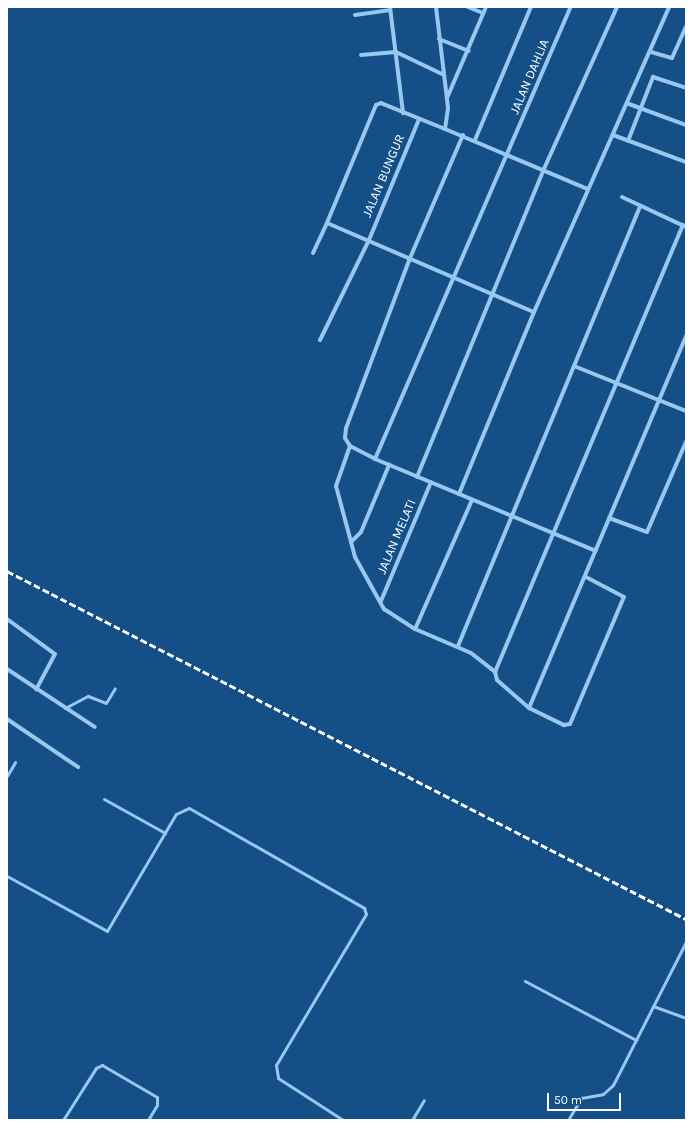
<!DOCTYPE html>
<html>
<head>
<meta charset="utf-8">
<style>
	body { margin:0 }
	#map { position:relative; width:693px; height:1127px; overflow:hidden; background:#145087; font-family:Karla,sans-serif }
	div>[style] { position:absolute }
	.lane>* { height:3px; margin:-1.5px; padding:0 1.5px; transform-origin:1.5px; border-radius:1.5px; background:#99c7ef }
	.street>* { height:4px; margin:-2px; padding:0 2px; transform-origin:2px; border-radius:2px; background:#99c7ef }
	.rail>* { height:3px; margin-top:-1.5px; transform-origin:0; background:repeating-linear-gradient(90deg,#fff 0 7px,transparent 0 10px) }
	span { translate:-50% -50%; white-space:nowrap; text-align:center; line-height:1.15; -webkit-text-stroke:3.5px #145087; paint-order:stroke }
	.street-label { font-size:13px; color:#fff }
	.frame { position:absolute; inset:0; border:8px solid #fff; pointer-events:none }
	.scale { position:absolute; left:547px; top:1093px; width:74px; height:18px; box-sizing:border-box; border:2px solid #fff; border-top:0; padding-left:5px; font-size:12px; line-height:14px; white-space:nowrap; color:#fff; -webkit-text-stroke:3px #145087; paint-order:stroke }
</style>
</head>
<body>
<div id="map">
	<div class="lane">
		<i style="left:65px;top:708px;width:26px;rotate:-28deg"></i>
		<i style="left:88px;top:696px;width:19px;rotate:21deg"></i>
		<i style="left:106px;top:703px;width:17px;rotate:-59deg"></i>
		<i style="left:7px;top:776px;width:16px;rotate:-60deg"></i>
		<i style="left:104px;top:799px;width:70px;rotate:29.1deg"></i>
		<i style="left:7px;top:876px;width:114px;rotate:28.8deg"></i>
		<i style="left:107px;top:931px;width:136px;rotate:-59.5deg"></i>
		<i style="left:176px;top:814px;width:14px;rotate:-25deg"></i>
		<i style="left:189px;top:808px;width:202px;rotate:29.7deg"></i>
		<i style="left:364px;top:908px;width:6px;rotate:72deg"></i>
		<i style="left:366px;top:914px;width:176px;rotate:120.8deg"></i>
		<i style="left:276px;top:1065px;width:13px;rotate:81deg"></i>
		<i style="left:278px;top:1078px;width:77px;rotate:32.9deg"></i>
		<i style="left:525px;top:981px;width:126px;rotate:28deg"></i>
		<i style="left:653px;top:1006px;width:35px;rotate:20deg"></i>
		<i style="left:63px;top:1120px;width:62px;rotate:-57.6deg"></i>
		<i style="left:96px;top:1068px;width:7px;rotate:-27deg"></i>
		<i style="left:102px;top:1065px;width:64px;rotate:30.2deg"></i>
		<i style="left:157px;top:1097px;width:8px;rotate:90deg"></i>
		<i style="left:157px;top:1105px;width:17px;rotate:121deg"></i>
		<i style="left:412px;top:1120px;width:23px;rotate:-59deg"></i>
		<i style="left:568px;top:1120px;width:26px;rotate:-59deg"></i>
		<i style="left:581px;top:1098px;width:22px;rotate:-10deg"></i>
		<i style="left:603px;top:1094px;width:13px;rotate:-42deg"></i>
		<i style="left:613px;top:1085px;width:161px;rotate:-63deg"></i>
	</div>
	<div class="street">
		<i style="left:390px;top:7px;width:107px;rotate:83deg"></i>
		<i style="left:436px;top:7px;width:102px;rotate:83.2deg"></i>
		<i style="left:448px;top:108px;width:21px;rotate:98deg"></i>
		<i style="left:445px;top:129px;width:155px;rotate:22.8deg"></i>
		<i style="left:468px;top:7px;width:16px;rotate:22deg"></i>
		<i style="left:355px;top:15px;width:35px;rotate:-8deg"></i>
		<i style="left:439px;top:39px;width:32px;rotate:22deg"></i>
		<i style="left:651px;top:52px;width:22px;rotate:16deg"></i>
		<i style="left:672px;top:58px;width:34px;rotate:-66deg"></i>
		<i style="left:361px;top:55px;width:35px;rotate:-5deg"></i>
		<i style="left:396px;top:52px;width:51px;rotate:25.6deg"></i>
		<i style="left:447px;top:98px;width:99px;rotate:-66.8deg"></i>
		<i style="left:629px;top:104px;width:61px;rotate:20.2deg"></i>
		<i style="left:445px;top:129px;width:69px;rotate:-157.9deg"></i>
		<i style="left:381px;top:103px;width:5px;rotate:158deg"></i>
		<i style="left:376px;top:105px;width:128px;rotate:112.6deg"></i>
		<i style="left:327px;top:223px;width:225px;rotate:23.3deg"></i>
		<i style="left:463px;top:135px;width:134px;rotate:113.3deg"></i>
		<i style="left:410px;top:258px;width:182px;rotate:110.6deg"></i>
		<i style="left:346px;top:428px;width:10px;rotate:96deg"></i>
		<i style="left:345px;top:438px;width:9px;rotate:58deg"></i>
		<i style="left:350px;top:446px;width:28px;rotate:27deg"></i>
		<i style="left:375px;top:459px;width:239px;rotate:22.6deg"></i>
		<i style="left:613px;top:135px;width:78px;rotate:20.3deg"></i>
		<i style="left:475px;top:140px;width:144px;rotate:-67.2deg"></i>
		<i style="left:628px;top:141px;width:69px;rotate:-68.7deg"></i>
		<i style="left:653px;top:77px;width:35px;rotate:18deg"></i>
		<i style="left:622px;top:197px;width:71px;rotate:25.1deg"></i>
		<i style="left:313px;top:253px;width:33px;rotate:-65deg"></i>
		<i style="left:320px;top:340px;width:111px;rotate:-63.9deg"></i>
		<i style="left:369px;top:240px;width:131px;rotate:-67.5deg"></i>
		<i style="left:574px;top:366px;width:121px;rotate:21.9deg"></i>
		<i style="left:350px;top:446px;width:42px;rotate:109.3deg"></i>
		<i style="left:336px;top:486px;width:73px;rotate:75deg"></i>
		<i style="left:355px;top:557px;width:60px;rotate:60.9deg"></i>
		<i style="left:384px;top:609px;width:37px;rotate:33deg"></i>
		<i style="left:375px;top:459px;width:493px;rotate:-66.6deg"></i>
		<i style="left:417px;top:477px;width:331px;rotate:-67.6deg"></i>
		<i style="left:543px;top:171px;width:180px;rotate:-65.7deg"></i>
		<i style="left:459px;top:494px;width:197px;rotate:-67.6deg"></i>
		<i style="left:534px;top:312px;width:334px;rotate:-66.1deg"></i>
		<i style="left:472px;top:500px;width:141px;rotate:113.8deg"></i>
		<i style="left:415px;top:629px;width:61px;rotate:23.2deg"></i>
		<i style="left:471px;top:653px;width:31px;rotate:38deg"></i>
		<i style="left:495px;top:672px;width:8px;rotate:76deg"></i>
		<i style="left:497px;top:680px;width:43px;rotate:41.2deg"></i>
		<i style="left:529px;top:708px;width:39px;rotate:26deg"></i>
		<i style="left:564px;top:725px;width:6px;rotate:-9deg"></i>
		<i style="left:570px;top:724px;width:138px;rotate:-67deg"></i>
		<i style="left:624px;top:597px;width:43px;rotate:-152.2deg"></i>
		<i style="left:609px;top:518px;width:40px;rotate:20.2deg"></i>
		<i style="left:647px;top:532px;width:98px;rotate:-66.6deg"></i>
		<i style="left:351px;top:542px;width:14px;rotate:-45deg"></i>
		<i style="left:361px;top:532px;width:73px;rotate:-67.3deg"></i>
		<i style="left:381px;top:601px;width:129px;rotate:-67.2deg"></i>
		<i style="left:7px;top:619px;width:59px;rotate:36.1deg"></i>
		<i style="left:55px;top:654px;width:40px;rotate:118deg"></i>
		<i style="left:458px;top:646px;width:476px;rotate:-67.5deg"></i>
		<i style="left:7px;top:669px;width:105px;rotate:33.4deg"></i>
		<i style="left:495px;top:672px;width:485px;rotate:-67.2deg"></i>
		<i style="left:529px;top:708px;width:404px;rotate:-67.1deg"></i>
		<i style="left:7px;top:719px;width:86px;rotate:34.1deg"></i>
	</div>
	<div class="rail">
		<i style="left:7px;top:571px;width:763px;rotate:27.14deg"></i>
	</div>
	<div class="street-label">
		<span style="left:530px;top:77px;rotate:-67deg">JALAN DAHLIA</span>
		<span style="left:384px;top:176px;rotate:-67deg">JALAN BUNGUR</span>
		<span style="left:397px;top:537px;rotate:-67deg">JALAN MELATI</span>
	</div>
	<div class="frame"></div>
	<div class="scale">50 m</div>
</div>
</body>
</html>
